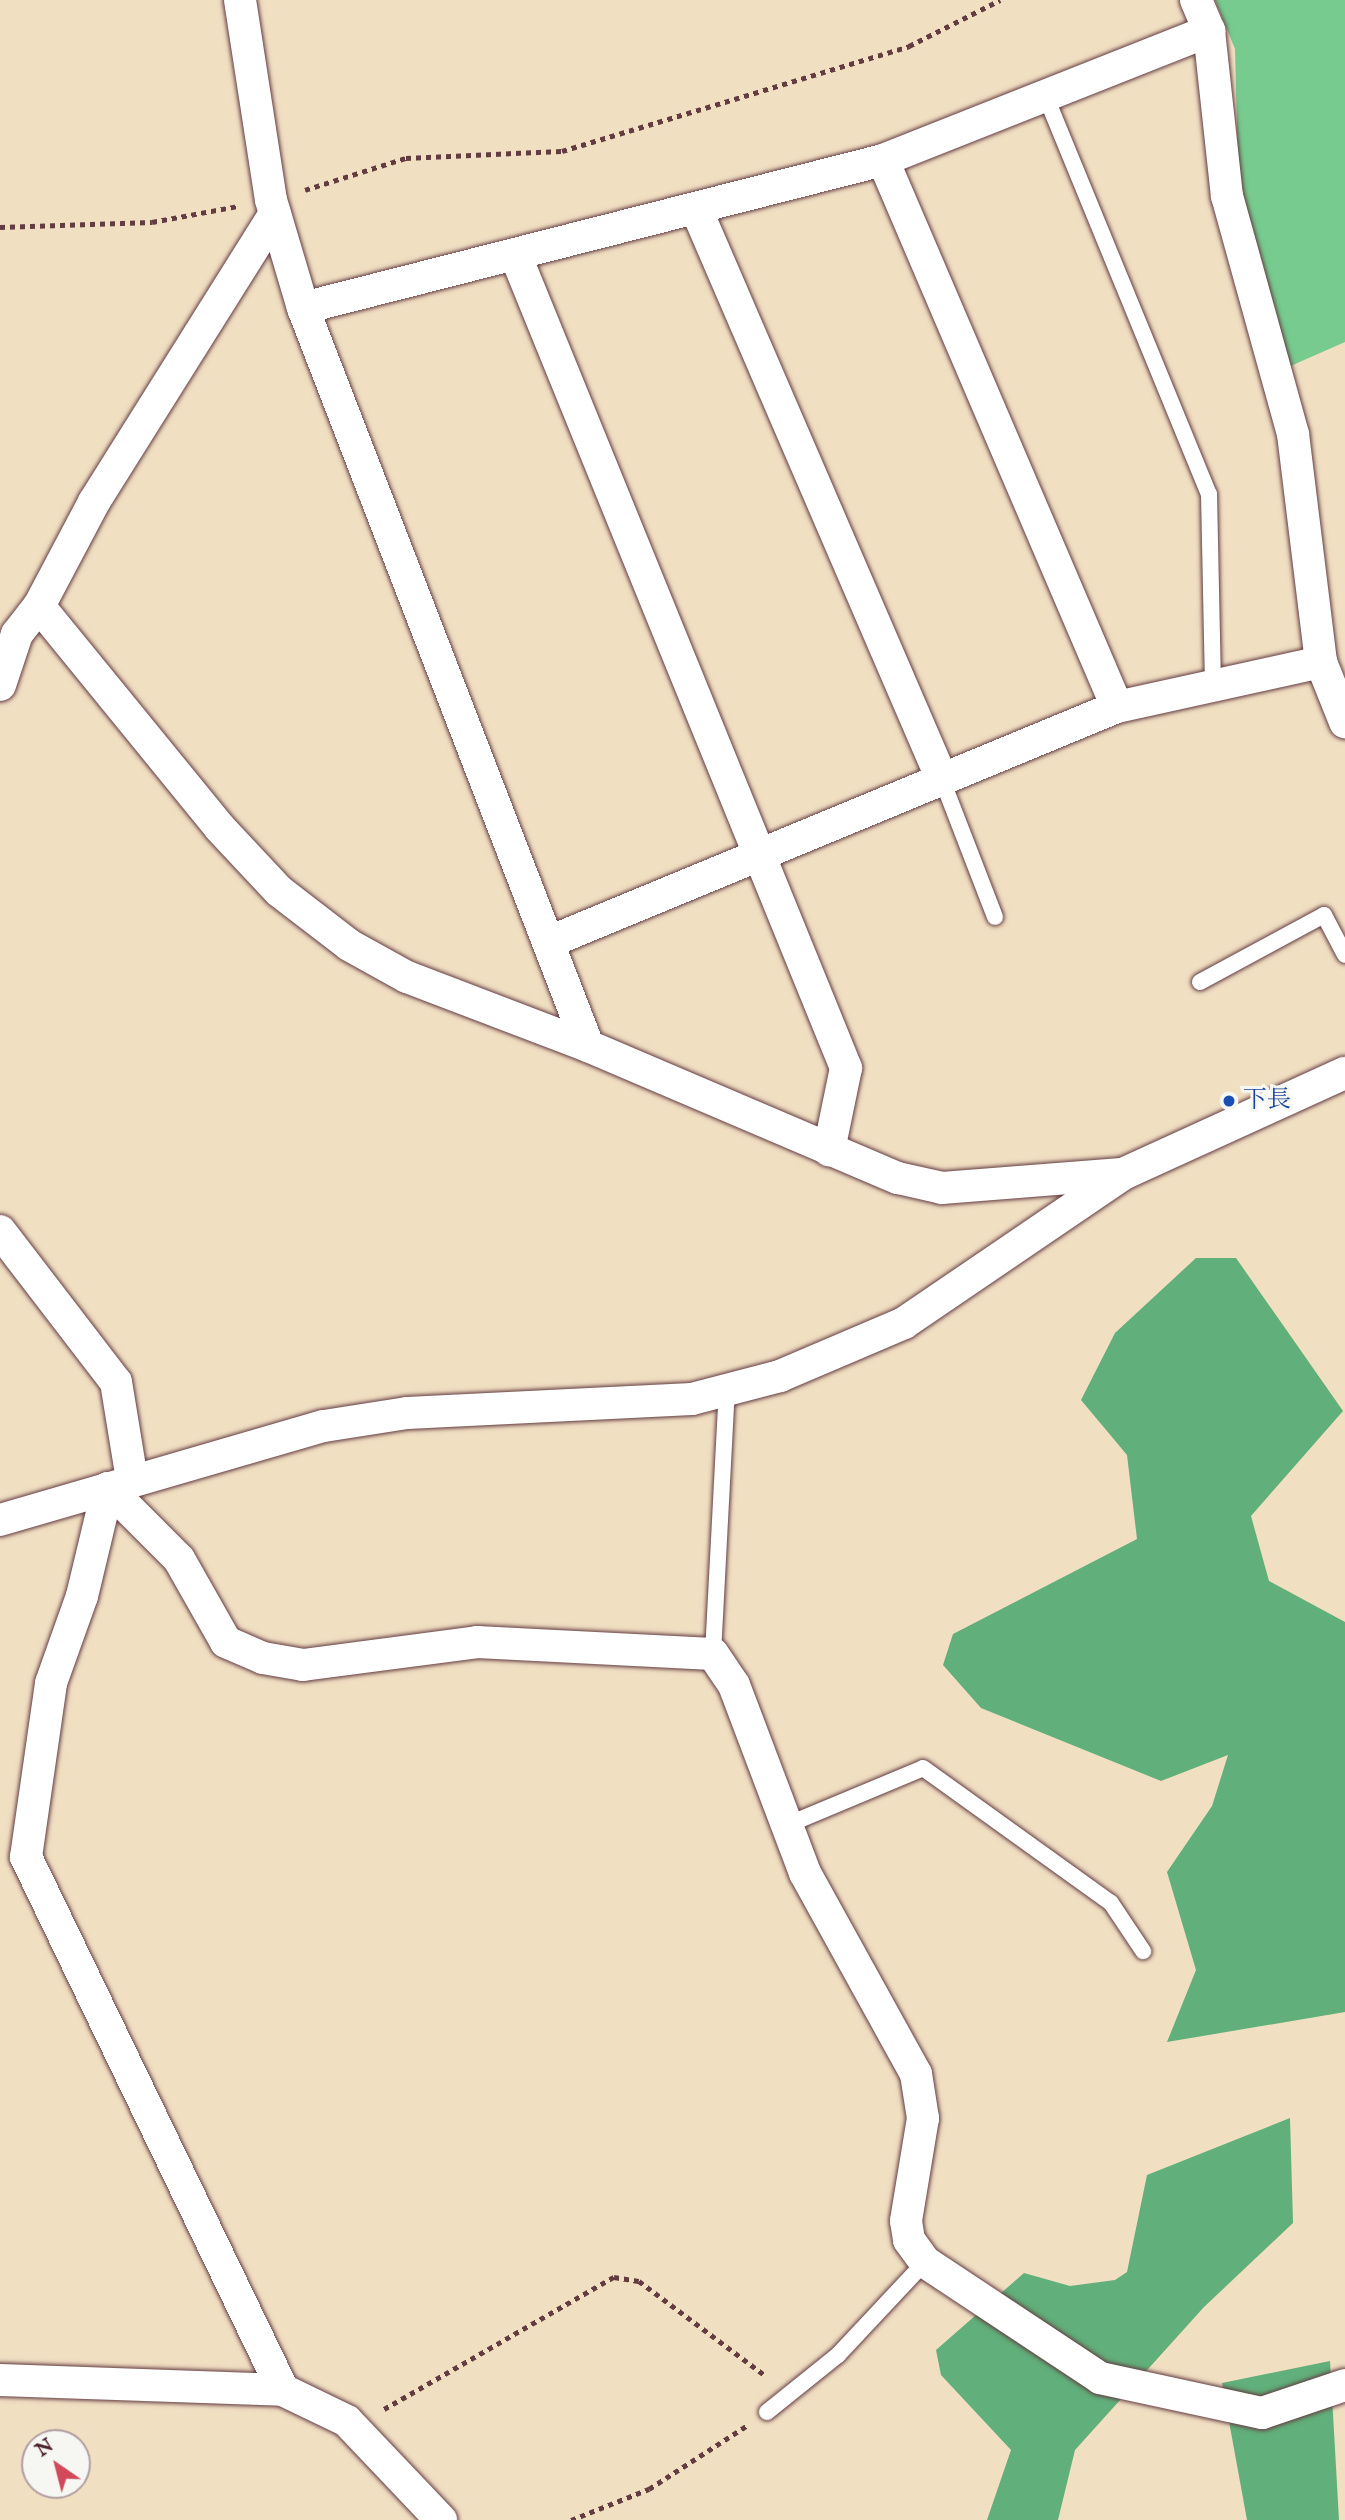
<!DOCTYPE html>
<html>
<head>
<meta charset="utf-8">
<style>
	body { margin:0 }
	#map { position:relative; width:1345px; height:2520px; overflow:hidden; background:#f1dfc2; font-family:"IM FELL English","Noto Serif JP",serif }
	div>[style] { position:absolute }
	.green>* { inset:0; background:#77cb8f }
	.forest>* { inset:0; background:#61af7a }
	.path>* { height:4.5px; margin-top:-2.25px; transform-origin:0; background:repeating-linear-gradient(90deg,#633c42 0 5px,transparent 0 10px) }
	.roads { filter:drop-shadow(0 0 2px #633c42) drop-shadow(0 0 2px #633c42) }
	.lane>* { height:16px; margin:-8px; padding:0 8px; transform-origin:8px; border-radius:8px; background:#fff }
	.street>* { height:32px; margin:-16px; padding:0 16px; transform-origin:16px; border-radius:16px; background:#fff }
	.dots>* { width:19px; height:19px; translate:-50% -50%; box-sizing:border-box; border:4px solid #f6f6f2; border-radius:50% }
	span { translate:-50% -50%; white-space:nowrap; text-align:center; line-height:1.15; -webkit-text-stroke:6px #f6f6f2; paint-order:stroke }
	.transit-label { font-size:24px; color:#164399 }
	.left { translate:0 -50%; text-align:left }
	.north { position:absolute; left:21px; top:2429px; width:70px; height:70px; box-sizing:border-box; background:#f6f6f2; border:2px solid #b1a0a2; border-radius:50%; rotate:325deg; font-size:19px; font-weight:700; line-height:28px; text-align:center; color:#4a1f2b }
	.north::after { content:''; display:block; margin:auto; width:24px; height:32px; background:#d1495b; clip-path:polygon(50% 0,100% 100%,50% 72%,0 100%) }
</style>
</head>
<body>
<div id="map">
	<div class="green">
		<i style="clip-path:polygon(1215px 0,1345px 0,1345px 342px,1286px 368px,1239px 206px,1235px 49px)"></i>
	</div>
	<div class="forest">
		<i style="clip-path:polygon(1196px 1258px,1236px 1258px,1343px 1411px,1251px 1516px,1269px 1581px,1345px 1622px,1345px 2012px,1167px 2042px,1196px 1970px,1167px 1872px,1212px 1806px,1228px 1755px,1161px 1781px,981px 1708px,943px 1665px,953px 1634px,1137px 1539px,1127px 1455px,1081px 1400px,1115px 1333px)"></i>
		<i style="clip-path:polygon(1290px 2118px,1293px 2223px,1204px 2307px,1075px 2450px,1058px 2520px,987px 2520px,1011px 2450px,941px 2375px,936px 2350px,1024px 2273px,1070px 2286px,1115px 2280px,1127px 2272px,1147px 2175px)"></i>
		<i style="clip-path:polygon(1330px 2361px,1339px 2520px,1247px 2520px,1222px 2383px)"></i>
	</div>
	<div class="path">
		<i style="left:305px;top:190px;width:106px;rotate:-17.6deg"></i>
		<i style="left:406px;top:158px;width:156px;rotate:-2.6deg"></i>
		<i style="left:562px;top:151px;width:363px;rotate:-16.8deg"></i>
		<i style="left:909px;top:46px;width:102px;rotate:-26.8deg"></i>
		<i style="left:0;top:227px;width:152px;rotate:-1.9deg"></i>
		<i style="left:152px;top:222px;width:87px;rotate:-10.5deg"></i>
		<i style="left:384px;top:2409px;width:265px;rotate:-29.9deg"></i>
		<i style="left:614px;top:2277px;width:25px;rotate:9deg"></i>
		<i style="left:639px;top:2281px;width:159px;rotate:36.8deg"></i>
		<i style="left:571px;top:2520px;width:84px;rotate:-21.7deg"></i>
		<i style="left:649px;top:2489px;width:116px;rotate:-33deg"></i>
	</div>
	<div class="roads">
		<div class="lane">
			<i style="left:1046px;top:97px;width:429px;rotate:67.7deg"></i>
			<i style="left:1209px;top:494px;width:191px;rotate:88.8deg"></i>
			<i style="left:941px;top:777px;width:150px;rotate:68.9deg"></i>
			<i style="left:1200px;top:982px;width:141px;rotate:-28.4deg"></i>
			<i style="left:1324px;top:915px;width:45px;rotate:62.3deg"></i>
			<i style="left:713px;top:1654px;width:263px;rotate:-87deg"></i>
			<i style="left:787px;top:1825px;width:147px;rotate:-22.7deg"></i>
			<i style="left:923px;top:1768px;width:231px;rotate:35.7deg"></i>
			<i style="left:1111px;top:1903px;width:58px;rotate:56.3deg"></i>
			<i style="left:767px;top:2412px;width:91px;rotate:-38.8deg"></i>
			<i style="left:838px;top:2355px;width:127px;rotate:-46.9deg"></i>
		</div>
		<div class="street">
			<i style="left:240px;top:0;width:202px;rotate:81.2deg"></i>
			<i style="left:271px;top:200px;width:113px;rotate:73.5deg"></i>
			<i style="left:303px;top:308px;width:791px;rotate:68.88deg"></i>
			<i style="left:1196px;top:0;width:34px;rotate:67deg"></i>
			<i style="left:1209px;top:31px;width:166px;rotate:83.8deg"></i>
			<i style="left:1227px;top:196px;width:247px;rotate:74.5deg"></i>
			<i style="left:1293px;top:434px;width:230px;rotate:83deg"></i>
			<i style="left:1321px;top:662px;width:65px;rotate:68.2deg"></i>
			<i style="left:883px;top:160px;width:595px;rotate:66.84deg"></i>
			<i style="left:697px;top:211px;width:616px;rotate:66.68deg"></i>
			<i style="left:515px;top:254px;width:879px;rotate:67.87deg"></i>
			<i style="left:846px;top:1068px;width:84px;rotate:101.7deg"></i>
			<i style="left:303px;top:308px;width:599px;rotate:-14.31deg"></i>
			<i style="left:883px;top:160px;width:351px;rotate:-21.6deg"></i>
			<i style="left:39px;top:606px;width:286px;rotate:50.8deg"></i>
			<i style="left:220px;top:828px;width:86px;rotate:46.9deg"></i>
			<i style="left:279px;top:891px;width:88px;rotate:37.6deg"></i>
			<i style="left:349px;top:945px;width:66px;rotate:28.9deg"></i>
			<i style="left:407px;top:977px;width:194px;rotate:20.9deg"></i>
			<i style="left:588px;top:1046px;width:337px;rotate:23.1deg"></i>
			<i style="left:898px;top:1178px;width:45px;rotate:12.8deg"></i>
			<i style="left:942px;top:1188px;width:177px;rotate:-4.5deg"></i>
			<i style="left:0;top:685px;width:54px;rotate:-71.6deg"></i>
			<i style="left:17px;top:634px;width:36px;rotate:-52deg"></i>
			<i style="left:39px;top:606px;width:118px;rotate:-62.1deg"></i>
			<i style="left:94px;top:502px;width:340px;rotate:-57.9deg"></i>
			<i style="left:549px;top:942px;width:615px;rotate:-22.48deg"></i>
			<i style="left:1117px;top:707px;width:209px;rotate:-12.4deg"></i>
			<i style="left:0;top:1231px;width:190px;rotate:52.5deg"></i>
			<i style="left:116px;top:1382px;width:99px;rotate:80.7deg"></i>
			<i style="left:0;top:1520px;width:337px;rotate:-16.2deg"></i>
			<i style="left:324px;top:1426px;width:84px;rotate:-8.9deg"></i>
			<i style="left:407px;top:1413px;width:285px;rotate:-2.8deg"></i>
			<i style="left:692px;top:1399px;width:91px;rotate:-14.6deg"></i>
			<i style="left:780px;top:1376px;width:135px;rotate:-23.1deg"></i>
			<i style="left:904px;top:1323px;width:265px;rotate:-34.2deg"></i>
			<i style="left:1123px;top:1174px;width:244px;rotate:-24.5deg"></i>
			<i style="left:0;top:2380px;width:283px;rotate:2deg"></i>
			<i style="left:283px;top:2390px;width:71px;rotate:25.8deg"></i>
			<i style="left:347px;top:2421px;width:137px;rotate:46.5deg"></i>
			<i style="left:283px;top:2390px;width:592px;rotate:-115.74deg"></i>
			<i style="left:26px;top:1857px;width:176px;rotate:-81.8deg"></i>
			<i style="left:51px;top:1683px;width:92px;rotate:-70.4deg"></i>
			<i style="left:82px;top:1596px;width:111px;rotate:-76.5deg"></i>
			<i style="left:108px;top:1488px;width:100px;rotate:45deg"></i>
			<i style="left:179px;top:1559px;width:95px;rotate:60.5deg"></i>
			<i style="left:226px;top:1642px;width:40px;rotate:23.4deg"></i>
			<i style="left:263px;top:1658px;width:41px;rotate:9.9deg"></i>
			<i style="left:303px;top:1665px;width:176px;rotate:-7.5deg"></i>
			<i style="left:477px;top:1642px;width:236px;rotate:2.9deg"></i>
			<i style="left:713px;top:1654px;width:37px;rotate:56deg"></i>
			<i style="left:734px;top:1685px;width:201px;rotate:69.3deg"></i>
			<i style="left:805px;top:1873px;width:230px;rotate:61.1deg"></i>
			<i style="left:916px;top:2074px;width:45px;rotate:81deg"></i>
			<i style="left:923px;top:2118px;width:104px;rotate:99.4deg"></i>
			<i style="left:906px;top:2221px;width:19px;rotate:81deg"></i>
			<i style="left:909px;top:2240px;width:27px;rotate:54deg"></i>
			<i style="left:925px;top:2262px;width:210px;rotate:33.5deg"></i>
			<i style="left:1100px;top:2378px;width:166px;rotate:12.2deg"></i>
			<i style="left:1262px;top:2413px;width:88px;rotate:-18.6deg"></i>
		</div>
	</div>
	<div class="dots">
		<i style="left:1229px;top:1101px;background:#1a4fb4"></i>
	</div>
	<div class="transit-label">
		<span class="left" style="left:1243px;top:1101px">下長</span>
	</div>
	<div class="north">N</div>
</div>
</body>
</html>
